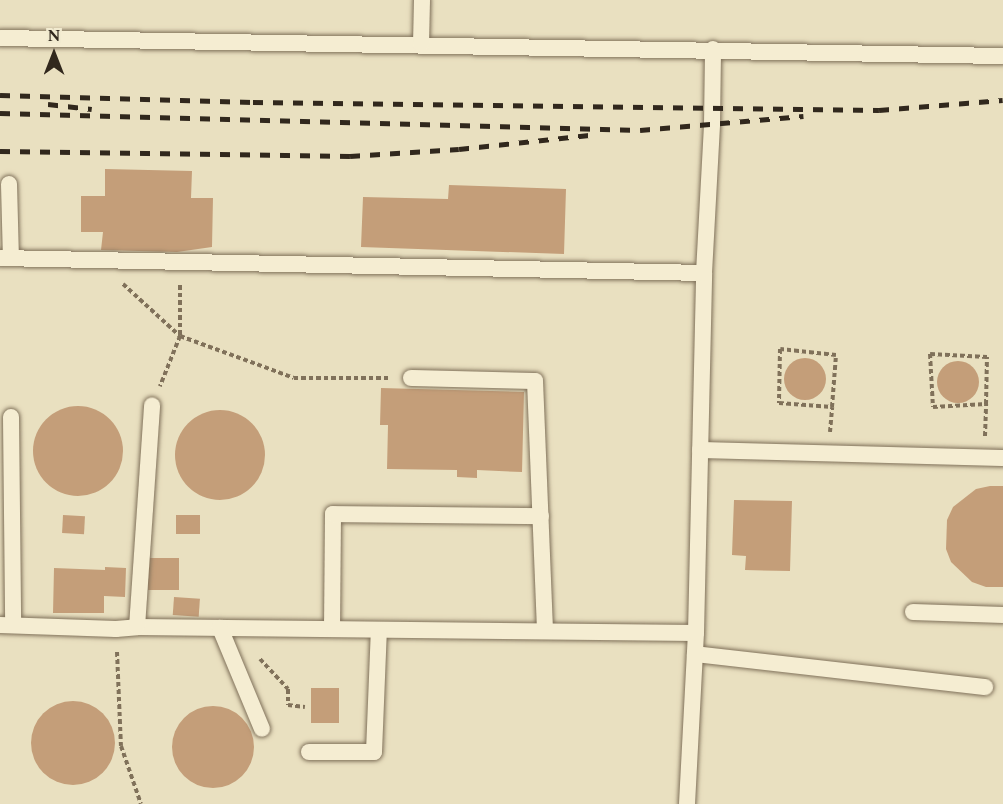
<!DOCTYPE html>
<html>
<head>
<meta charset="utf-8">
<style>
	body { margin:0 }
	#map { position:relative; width:1003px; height:804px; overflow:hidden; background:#e9e0c0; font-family:Spectral,serif }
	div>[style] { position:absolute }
	.building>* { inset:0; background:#c49e79; transform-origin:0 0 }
	.round { border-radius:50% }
	.path>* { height:4px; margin-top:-2px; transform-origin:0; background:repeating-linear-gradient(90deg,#80715a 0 4.5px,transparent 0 7.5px) }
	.roads { filter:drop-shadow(0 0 2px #80715a) drop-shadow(0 0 2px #80715a) }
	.lane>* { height:16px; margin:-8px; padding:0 8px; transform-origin:8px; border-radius:8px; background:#f5edd2 }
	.rail>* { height:4.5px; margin-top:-2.25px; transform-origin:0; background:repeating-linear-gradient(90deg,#31281d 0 10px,transparent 0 20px) }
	span { translate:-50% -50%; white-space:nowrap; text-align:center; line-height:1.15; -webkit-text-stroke:4.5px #f1eacf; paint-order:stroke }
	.north { position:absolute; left:24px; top:24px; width:60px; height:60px; -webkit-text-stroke:4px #f1eacf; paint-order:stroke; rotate:0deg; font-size:16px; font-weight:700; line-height:24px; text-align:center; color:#31281d }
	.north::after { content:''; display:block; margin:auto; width:21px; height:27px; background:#31281d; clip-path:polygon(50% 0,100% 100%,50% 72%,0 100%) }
</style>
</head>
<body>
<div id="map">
	<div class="building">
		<i style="clip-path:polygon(105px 169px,192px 171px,191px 198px,213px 198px,212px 247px,177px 252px,101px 250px,103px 232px,81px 232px,81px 196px,105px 196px)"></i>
		<i style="clip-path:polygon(449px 185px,566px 189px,564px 254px,361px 247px,363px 197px,448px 199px)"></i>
		<i class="round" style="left:784px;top:358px;width:42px;height:42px"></i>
		<i class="round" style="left:937px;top:361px;width:42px;height:42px"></i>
		<i style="clip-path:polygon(381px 388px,524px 392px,522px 472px,477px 470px,477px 478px,457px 477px,457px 470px,387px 469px,388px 425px,380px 425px)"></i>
		<i class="round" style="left:33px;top:406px;width:90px;height:90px"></i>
		<i class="round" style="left:175px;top:410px;width:90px;height:90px"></i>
		<i style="clip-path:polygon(990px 486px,1003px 486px,1003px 587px,986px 587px,972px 582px,951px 562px,946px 549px,947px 520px,953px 507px,976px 489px)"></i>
		<i style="clip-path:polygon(734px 500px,792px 501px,790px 571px,745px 570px,746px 556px,732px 555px)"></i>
		<i style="left:63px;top:515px;width:22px;height:18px;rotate:3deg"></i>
		<i style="left:176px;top:515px;width:24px;height:19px"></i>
		<i style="left:148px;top:558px;width:31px;height:32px"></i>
		<i style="clip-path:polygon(105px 567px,126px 568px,125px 597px,104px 596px,104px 613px,53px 613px,54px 568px,105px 570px)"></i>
		<i style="left:174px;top:597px;width:26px;height:18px;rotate:4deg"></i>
		<i style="left:311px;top:688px;width:28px;height:35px"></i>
		<i class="round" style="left:31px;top:701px;width:84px;height:84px"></i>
		<i class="round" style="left:172px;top:706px;width:82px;height:82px"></i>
	</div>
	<div class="path">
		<i style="left:123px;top:284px;width:77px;rotate:42.4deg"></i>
		<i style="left:180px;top:336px;width:54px;rotate:111.8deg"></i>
		<i style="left:180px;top:285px;width:51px;rotate:90deg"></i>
		<i style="left:180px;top:336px;width:121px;rotate:20.2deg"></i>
		<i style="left:294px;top:378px;width:96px"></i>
		<i style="left:830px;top:432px;width:25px;rotate:-85deg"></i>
		<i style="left:832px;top:407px;width:52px;rotate:-85.6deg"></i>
		<i style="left:836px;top:355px;width:56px;rotate:-173.9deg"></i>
		<i style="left:780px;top:349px;width:54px;rotate:91.1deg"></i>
		<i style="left:779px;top:403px;width:53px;rotate:4.3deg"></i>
		<i style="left:985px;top:436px;width:32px;rotate:-88deg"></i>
		<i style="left:986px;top:404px;width:47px;rotate:-88.8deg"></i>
		<i style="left:987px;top:357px;width:57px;rotate:-177deg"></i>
		<i style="left:930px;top:354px;width:53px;rotate:86.8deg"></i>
		<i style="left:933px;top:407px;width:53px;rotate:-3.2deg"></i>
		<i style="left:117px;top:652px;width:94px;rotate:87.6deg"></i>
		<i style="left:121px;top:746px;width:61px;rotate:71deg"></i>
		<i style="left:260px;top:659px;width:41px;rotate:47deg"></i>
		<i style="left:288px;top:689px;width:16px;rotate:90deg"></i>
		<i style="left:288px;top:705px;width:17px;rotate:7deg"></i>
	</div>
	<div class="roads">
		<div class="lane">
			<i style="left:0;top:38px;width:1003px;rotate:1.03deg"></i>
			<i style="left:421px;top:44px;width:44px;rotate:-88.7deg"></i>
			<i style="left:9px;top:184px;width:74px;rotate:88.5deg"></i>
			<i style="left:0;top:258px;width:704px;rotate:1.22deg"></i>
			<i style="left:411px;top:378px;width:124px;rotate:1.4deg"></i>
			<i style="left:535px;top:381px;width:250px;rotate:87.7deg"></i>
			<i style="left:11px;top:417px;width:208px;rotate:89.4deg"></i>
			<i style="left:700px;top:450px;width:303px;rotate:1.5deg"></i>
			<i style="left:913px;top:612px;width:90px;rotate:1.9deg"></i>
			<i style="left:0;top:625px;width:116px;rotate:2deg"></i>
			<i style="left:116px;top:629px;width:21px;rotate:-5deg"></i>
			<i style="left:137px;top:627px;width:559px;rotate:0.61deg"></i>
			<i style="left:137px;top:627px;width:222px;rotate:-86.1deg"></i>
			<i style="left:220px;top:628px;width:109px;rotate:67.4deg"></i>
			<i style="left:332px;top:629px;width:115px;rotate:-89.5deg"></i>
			<i style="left:333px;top:514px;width:208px;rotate:0.6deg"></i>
			<i style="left:695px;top:654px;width:292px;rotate:6.5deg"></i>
			<i style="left:309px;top:752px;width:65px"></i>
			<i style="left:374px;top:752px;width:122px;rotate:-87.7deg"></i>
			<i style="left:687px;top:804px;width:171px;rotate:-87deg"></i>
			<i style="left:696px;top:633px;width:360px;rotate:-88.7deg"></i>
			<i style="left:704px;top:273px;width:149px;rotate:-86.9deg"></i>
			<i style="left:712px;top:124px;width:75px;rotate:-89.2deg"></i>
		</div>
	</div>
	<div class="rail">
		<i style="left:0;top:95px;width:253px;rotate:1.6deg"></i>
		<i style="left:253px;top:102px;width:626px;rotate:0.73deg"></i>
		<i style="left:879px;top:110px;width:124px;rotate:-4.6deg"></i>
		<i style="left:48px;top:104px;width:44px;rotate:6.5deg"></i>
		<i style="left:0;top:113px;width:640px;rotate:1.52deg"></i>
		<i style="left:640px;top:130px;width:164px;rotate:-4.9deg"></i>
		<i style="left:0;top:151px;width:350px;rotate:0.8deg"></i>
		<i style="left:350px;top:156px;width:109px;rotate:-3.7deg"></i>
		<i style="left:459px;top:149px;width:131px;rotate:-6.1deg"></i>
	</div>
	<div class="north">N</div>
</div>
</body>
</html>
